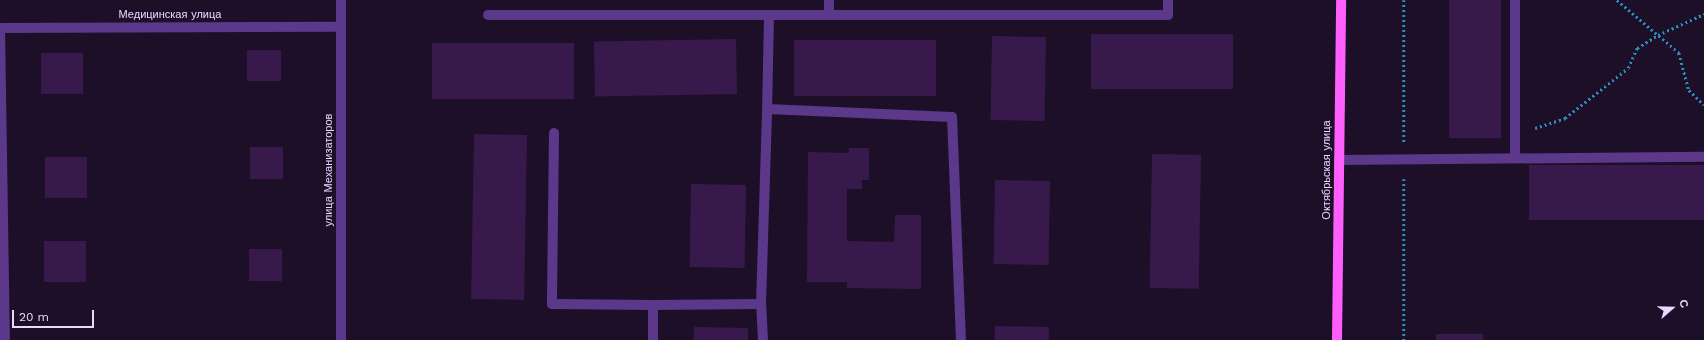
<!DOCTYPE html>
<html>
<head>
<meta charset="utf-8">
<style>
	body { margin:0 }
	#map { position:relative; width:1704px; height:340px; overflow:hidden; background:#1e0f29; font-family:"Work Sans",sans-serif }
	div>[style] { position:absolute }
	.building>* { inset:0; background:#371a4b; transform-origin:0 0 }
	.path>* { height:2.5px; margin-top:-1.25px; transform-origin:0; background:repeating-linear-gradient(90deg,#2a90c0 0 2px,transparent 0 5px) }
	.minor>* { height:10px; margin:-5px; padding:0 5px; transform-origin:5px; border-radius:5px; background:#5b388a }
	.major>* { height:10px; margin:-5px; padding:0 5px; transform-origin:5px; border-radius:5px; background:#ff5efe }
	span { translate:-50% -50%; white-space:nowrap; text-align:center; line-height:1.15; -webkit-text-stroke:3px #1e0f29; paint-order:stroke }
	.street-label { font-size:11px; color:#ebd7ff }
	.north { position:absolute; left:1652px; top:288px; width:40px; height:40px; -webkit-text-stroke:3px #1e0f29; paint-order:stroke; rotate:70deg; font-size:11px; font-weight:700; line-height:16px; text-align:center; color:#ebd7ff }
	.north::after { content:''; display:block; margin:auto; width:14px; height:18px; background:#ebd7ff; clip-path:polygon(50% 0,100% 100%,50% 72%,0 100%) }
	.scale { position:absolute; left:12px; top:310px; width:82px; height:18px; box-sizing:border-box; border:2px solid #ebd7ff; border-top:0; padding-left:5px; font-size:12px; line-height:14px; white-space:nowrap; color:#ebd7ff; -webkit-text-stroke:3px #1e0f29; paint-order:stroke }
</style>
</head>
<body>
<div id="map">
	<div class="building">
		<i style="left:1449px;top:0;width:52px;height:138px"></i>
		<i style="left:1233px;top:34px;width:55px;height:142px;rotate:90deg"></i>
		<i style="left:992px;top:36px;width:54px;height:84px;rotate:1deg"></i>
		<i style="left:736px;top:39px;width:55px;height:142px;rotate:89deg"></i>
		<i style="left:936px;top:40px;width:56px;height:142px;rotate:90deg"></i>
		<i style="left:574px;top:43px;width:56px;height:142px;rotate:90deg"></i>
		<i style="left:247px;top:50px;width:34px;height:31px"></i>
		<i style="left:41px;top:53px;width:42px;height:41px"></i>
		<i style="left:474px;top:134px;width:53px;height:165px;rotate:1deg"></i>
		<i style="left:250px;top:147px;width:33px;height:32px"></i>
		<i style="clip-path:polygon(849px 148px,869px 148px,869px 180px,862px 180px,862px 189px,847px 189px,847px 241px,894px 242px,895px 215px,921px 215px,921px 289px,847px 288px,847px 282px,807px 282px,808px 152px,849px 153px)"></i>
		<i style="left:1152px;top:154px;width:49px;height:134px;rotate:1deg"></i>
		<i style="left:45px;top:157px;width:42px;height:41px"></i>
		<i style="left:1704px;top:165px;width:55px;height:175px;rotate:90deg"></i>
		<i style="left:995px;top:180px;width:55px;height:84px;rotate:1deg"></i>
		<i style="left:691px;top:184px;width:55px;height:83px;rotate:1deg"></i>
		<i style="left:44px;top:241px;width:42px;height:41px"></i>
		<i style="left:249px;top:249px;width:33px;height:32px"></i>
		<i style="left:995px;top:326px;width:54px;height:14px;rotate:1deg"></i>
		<i style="left:694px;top:327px;width:54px;height:13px;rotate:1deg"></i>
		<i style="left:1436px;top:334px;width:47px;height:6px"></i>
	</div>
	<div class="path">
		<i style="left:1404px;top:0;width:142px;rotate:90deg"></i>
		<i style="left:1617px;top:0;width:82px;rotate:40.5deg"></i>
		<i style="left:1679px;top:53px;width:38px;rotate:75deg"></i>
		<i style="left:1689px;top:90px;width:21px;rotate:45deg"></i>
		<i style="left:1535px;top:128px;width:32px;rotate:-18deg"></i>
		<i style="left:1565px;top:118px;width:80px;rotate:-38.4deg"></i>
		<i style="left:1628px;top:68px;width:22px;rotate:-66deg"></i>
		<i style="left:1637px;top:48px;width:25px;rotate:-32deg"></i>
		<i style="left:1658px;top:35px;width:51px;rotate:-24.5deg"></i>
		<i style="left:1404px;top:179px;width:161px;rotate:90deg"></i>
	</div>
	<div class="minor">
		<i style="left:829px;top:0;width:15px;rotate:90deg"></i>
		<i style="left:1515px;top:0;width:158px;rotate:90deg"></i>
		<i style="left:488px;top:15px;width:680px"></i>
		<i style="left:1168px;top:15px;width:15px;rotate:-90deg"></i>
		<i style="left:769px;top:17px;width:92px;rotate:91.2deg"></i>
		<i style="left:767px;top:109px;width:185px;rotate:2.5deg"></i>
		<i style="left:952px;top:117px;width:223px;rotate:87.7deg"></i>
		<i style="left:0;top:28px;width:341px;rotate:-0.2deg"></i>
		<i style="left:0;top:28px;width:312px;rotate:89.1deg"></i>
		<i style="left:554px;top:133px;width:171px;rotate:90.7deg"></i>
		<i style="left:552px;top:304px;width:101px;rotate:0.6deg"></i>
		<i style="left:653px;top:305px;width:35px;rotate:90deg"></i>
		<i style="left:1339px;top:160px;width:365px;rotate:-0.5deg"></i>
		<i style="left:653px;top:305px;width:108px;rotate:-0.5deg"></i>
		<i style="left:341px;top:340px;width:340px;rotate:-90deg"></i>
		<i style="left:763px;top:340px;width:36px;rotate:-93deg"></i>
		<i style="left:761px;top:304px;width:195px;rotate:-88.2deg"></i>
	</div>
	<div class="major">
		<i style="left:1337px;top:340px;width:340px;rotate:-89.3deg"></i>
	</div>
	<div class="street-label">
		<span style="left:170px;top:15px">Медицинская улица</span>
		<span style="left:329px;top:170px;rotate:-90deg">улица Механизаторов</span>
		<span style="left:1327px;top:170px;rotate:-90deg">Октябрьская улица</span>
	</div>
	<div class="north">С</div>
	<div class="scale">20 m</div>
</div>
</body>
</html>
